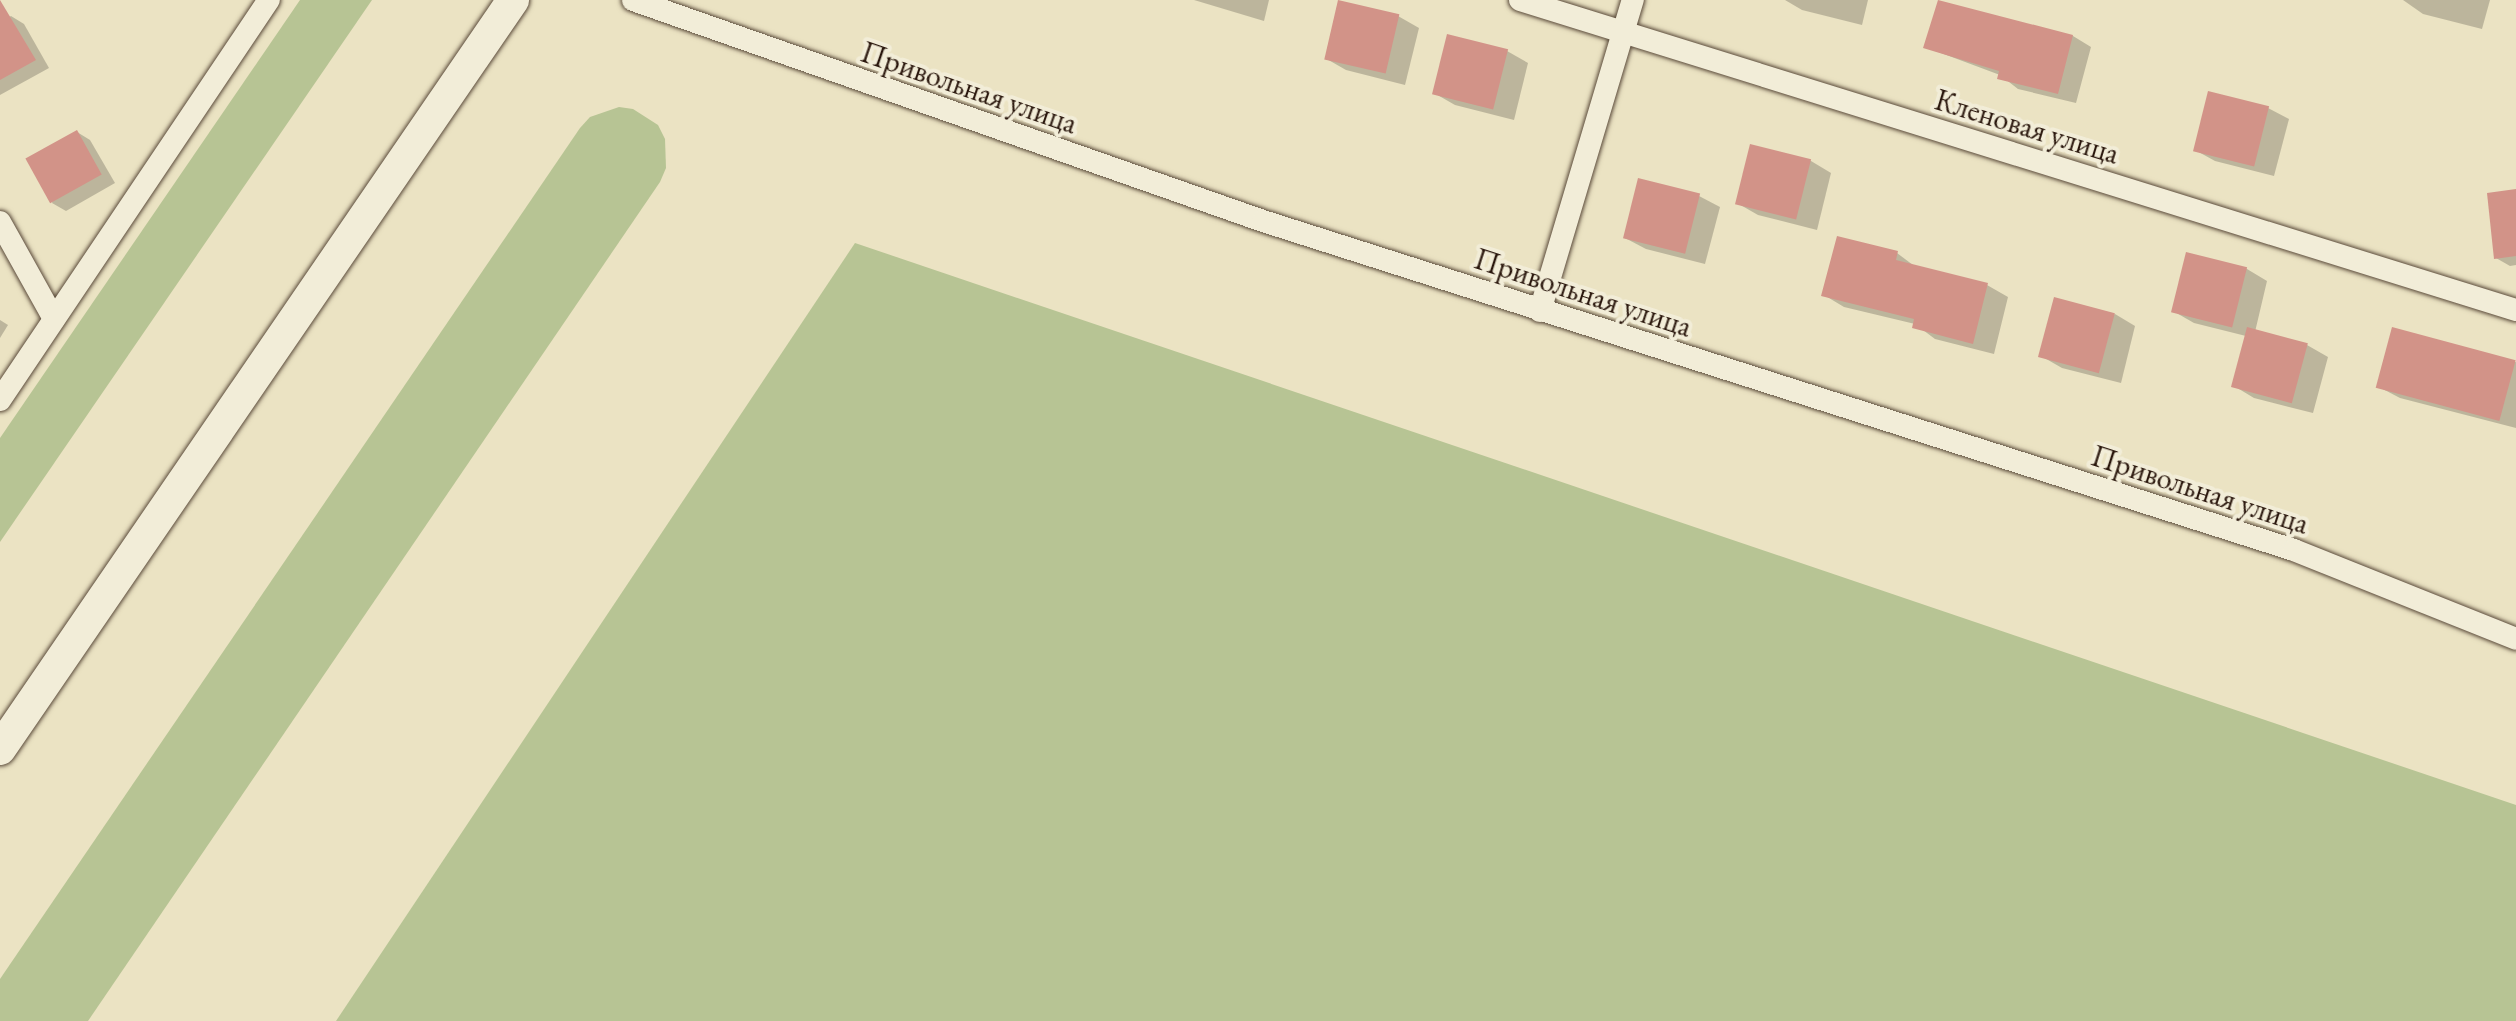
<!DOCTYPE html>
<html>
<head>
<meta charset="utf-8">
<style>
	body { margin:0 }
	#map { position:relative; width:2516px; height:1021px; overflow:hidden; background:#ebe3c3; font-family:"EB Garamond",serif }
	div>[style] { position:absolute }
	.green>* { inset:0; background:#b7c494 }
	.shadow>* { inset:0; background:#0003 }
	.building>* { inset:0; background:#d29388; transform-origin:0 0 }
	.roads { filter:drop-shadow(0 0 2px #5a4a3a) drop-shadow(0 0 2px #5a4a3a) }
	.street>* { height:22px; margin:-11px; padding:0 11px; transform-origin:11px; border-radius:11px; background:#f2edd8 }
	.secondary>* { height:32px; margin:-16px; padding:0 16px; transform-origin:16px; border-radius:16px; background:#f2edd8 }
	span { translate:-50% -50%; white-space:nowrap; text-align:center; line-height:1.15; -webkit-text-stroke:8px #f2edd8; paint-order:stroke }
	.street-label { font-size:30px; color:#2a170d }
</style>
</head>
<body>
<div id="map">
	<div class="green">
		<i style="clip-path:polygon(300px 0,372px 0,0 542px,0 438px)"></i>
		<i style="clip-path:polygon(619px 107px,633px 109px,658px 125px,665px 139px,666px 168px,660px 182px,88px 1021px,0 1021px,0 979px,580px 128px,590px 117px)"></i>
		<i style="clip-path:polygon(855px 243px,2516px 805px,2516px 1021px,336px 1021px)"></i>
	</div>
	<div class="shadow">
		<i style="clip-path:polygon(1194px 0,1269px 0,1264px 21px)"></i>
		<i style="clip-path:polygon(1785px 0,1868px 0,1862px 25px,1802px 10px)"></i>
		<i style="clip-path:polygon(2403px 0,2490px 0,2482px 29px,2423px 14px)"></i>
		<i style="clip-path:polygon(1939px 3px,2073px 36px,2091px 47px,2076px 103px,2018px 89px,2000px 75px,1925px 47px)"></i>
		<i style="clip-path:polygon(11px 16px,24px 24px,49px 68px,0 95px,0 22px)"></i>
		<i style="clip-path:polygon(1398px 16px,1419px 28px,1405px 85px,1346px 70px,1325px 58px)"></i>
		<i style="clip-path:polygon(1507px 51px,1528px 63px,1514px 120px,1455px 105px,1434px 93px)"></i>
		<i style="clip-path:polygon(2268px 108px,2289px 119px,2274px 176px,2215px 161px,2195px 150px)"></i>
		<i style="clip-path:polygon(77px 132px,90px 140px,115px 183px,66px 211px,52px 203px)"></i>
		<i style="clip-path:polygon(1751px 146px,1811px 161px,1831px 173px,1817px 230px,1758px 215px,1737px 203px)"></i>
		<i style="clip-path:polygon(2516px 191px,2516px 265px,2510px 266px,2496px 258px)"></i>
		<i style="clip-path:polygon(1699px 196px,1720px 207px,1705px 264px,1646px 249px,1625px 238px)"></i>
		<i style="clip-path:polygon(1897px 253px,1917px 268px,1987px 285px,2008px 297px,1994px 354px,1935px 339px,1915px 324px,1844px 307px,1824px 295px)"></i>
		<i style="clip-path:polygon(2188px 254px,2247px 269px,2267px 281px,2255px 332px,2307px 345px,2328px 357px,2313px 413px,2254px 398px,2234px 386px,2246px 336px,2194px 323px,2173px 311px)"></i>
		<i style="clip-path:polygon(2115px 314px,2135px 326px,2121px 383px,2062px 368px,2041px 356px)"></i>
		<i style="clip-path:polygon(0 320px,8px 325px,0 338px)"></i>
		<i style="clip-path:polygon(2516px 362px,2516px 428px,2400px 398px,2379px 387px)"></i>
	</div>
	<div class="building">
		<i style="clip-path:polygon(0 0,36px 60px,0 80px)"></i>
		<i style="left:1338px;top:0;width:63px;height:61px;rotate:13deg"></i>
		<i style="clip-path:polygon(1938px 0,2073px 35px,2058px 94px,1997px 79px,1999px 71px,1923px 48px)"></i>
		<i style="left:1447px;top:34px;width:63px;height:62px;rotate:14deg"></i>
		<i style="left:2208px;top:91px;width:63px;height:62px;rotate:14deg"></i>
		<i style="left:77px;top:130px;width:51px;height:59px;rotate:61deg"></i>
		<i style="left:1750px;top:144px;width:63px;height:62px;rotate:14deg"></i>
		<i style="left:1638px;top:178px;width:64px;height:62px;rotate:14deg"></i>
		<i style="clip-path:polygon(2516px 189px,2516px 256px,2494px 259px,2487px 193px)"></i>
		<i style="clip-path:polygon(1837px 236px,1898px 251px,1896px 260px,1988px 283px,1973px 344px,1912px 328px,1914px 319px,1821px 296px)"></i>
		<i style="left:2186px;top:252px;width:63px;height:62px;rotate:14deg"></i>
		<i style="left:2054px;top:297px;width:63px;height:62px;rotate:15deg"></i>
		<i style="left:2247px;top:327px;width:63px;height:62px;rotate:15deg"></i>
		<i style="left:2392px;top:327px;width:128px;height:63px;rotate:15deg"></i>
	</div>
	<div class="roads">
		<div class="street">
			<i style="left:633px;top:0;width:668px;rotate:19.33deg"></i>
			<i style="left:1263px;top:221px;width:1082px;rotate:17.7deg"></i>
			<i style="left:2294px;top:550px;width:239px;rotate:21.8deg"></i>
			<i style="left:1520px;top:0;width:1043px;rotate:17.29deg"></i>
			<i style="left:0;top:222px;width:111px;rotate:60.9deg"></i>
			<i style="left:1540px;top:311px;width:325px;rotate:-73.4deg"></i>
			<i style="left:0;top:400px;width:482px;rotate:-56.1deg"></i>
		</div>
		<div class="secondary">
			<i style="left:0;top:749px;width:908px;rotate:-55.59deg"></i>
		</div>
	</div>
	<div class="street-label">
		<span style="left:969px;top:88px;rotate:19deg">Привольная улица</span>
		<span style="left:2027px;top:127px;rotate:17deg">Кленовая улица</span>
		<span style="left:1583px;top:293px;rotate:18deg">Привольная улица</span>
		<span style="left:2200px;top:490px;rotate:18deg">Привольная улица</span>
	</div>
</div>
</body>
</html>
